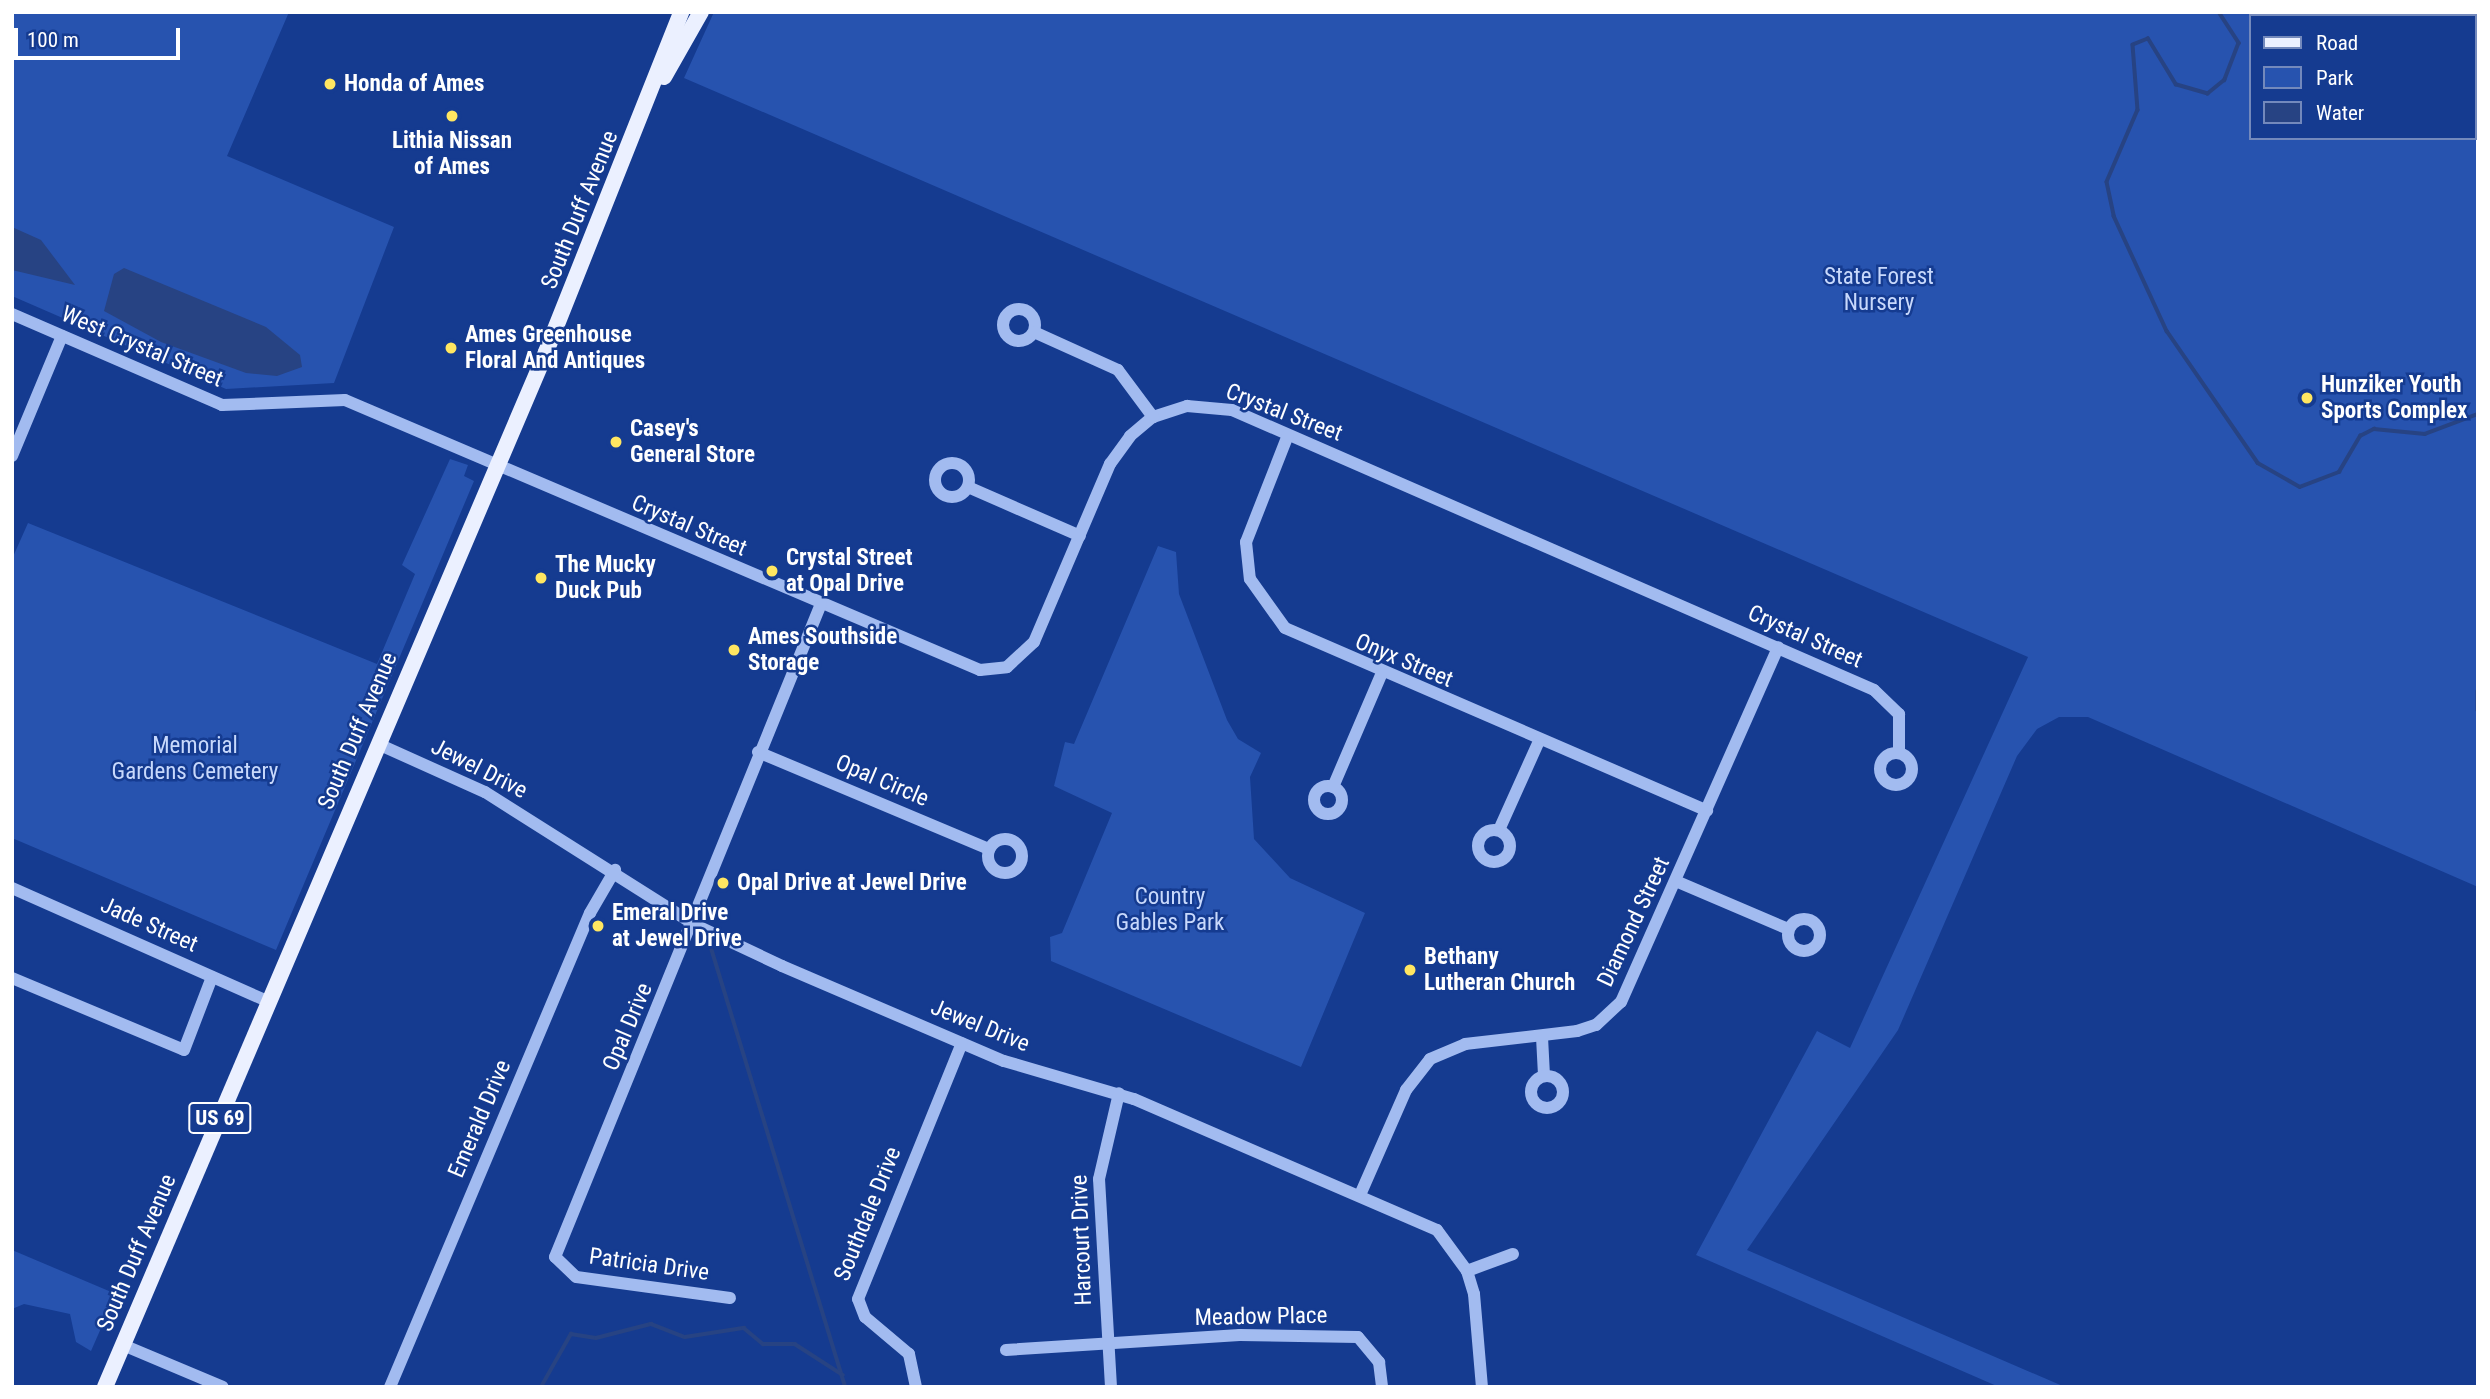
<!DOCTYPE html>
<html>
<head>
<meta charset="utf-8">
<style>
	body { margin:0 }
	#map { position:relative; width:2490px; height:1399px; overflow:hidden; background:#153b90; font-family:"Roboto Condensed",sans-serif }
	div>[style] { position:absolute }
	.green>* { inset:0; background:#2753af }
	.water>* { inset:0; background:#274383 }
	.stream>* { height:3.5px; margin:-1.75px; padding:0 1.75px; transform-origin:1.75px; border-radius:1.75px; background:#274383 }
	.minor>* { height:12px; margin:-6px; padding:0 6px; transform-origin:6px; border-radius:6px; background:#a2bbf0 }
	.minor>.ring { margin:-6px; padding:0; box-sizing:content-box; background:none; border:12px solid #a2bbf0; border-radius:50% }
	.major>* { height:16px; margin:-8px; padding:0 8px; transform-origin:8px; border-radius:8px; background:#ebf0ff }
	.dots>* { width:19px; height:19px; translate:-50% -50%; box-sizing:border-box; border:4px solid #153b90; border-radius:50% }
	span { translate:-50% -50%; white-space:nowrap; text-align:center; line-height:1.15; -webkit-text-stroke:5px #153b90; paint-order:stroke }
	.shield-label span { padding:2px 5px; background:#153b90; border:2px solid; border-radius:5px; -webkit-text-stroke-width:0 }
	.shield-label { font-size:21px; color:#fff; font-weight:700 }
	.poi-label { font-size:23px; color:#fff; font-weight:700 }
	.left { translate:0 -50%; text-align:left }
	.street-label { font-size:23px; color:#fff }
	.park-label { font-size:23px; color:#c8d9fc }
	.frame { position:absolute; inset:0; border:14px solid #fff; pointer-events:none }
	.legend { position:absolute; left:2249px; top:14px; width:228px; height:126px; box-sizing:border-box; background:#153b90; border:2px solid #7389bc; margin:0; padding:9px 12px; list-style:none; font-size:21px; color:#fff }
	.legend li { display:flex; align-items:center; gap:14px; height:35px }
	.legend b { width:35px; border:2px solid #7389bc }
	.scale { position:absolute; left:14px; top:28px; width:166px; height:32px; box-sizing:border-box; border:4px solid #fff; border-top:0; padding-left:9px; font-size:21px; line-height:24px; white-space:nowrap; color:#fff; -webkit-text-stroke:5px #153b90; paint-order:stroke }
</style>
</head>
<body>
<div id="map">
	<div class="green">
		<i style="clip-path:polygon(12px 12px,289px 12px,227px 156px,394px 227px,334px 383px,226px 389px,12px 296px)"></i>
		<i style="clip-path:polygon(evenodd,714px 12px,2478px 12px,2478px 887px,2088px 717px,2059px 717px,2037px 729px,2017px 756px,1898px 1030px,1747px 1250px,2065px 1387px,1999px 1387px,1696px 1255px,1817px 1031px,1850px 1048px,2028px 657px,684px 78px,714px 12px,2250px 16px,2474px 16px,2474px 138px,2250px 138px,2250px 16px)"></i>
		<i style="clip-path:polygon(450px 459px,468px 465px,464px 476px,474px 481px,276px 950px,12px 838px,12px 559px,28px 523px,377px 664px,415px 574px,402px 565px)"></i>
		<i style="clip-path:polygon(1158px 546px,1176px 552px,1179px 594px,1227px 720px,1238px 739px,1261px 753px,1250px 777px,1254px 839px,1290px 878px,1365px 913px,1301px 1067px,1051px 961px,1050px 937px,1062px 933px,1112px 813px,1054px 786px,1065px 742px,1074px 744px)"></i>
		<i style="clip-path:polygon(12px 1250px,116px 1294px,91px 1351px,76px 1342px,70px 1314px,24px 1304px,12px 1309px)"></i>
	</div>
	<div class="water">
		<i style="clip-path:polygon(12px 227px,41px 240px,75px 285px,12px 270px)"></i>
		<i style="clip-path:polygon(124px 268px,266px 327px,300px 355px,302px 367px,277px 376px,246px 373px,161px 342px,104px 311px,114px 274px)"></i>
	</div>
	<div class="stream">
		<i style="left:2219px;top:12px;width:37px;rotate:57deg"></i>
		<i style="left:2239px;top:43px;width:40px;rotate:111deg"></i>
		<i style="left:2225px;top:80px;width:22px;rotate:141deg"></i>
		<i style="left:2208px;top:94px;width:33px;rotate:-164deg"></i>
		<i style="left:2176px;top:85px;width:54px;rotate:-121.3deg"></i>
		<i style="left:2148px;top:39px;width:16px;rotate:158deg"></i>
		<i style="left:2133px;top:45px;width:65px;rotate:85.6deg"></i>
		<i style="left:2138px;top:110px;width:78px;rotate:113.3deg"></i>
		<i style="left:2107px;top:182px;width:35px;rotate:78deg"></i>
		<i style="left:2114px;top:216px;width:127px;rotate:65.3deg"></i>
		<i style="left:2167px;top:331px;width:160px;rotate:55.4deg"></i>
		<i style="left:2258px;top:463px;width:48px;rotate:29.7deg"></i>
		<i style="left:2300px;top:487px;width:42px;rotate:-21deg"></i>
		<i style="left:2339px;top:472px;width:42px;rotate:-59.7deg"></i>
		<i style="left:2360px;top:436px;width:16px;rotate:-27deg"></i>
		<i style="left:2374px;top:429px;width:51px;rotate:5.6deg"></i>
		<i style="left:2425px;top:434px;width:57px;rotate:-20.7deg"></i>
		<i style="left:2478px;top:691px;width:19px;rotate:90deg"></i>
		<i style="left:712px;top:950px;width:457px;rotate:73deg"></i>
		<i style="left:541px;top:1387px;width:61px;rotate:-60.5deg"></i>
		<i style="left:571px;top:1334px;width:25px;rotate:9deg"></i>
		<i style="left:596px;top:1338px;width:57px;rotate:-14.3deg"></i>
		<i style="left:651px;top:1324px;width:36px;rotate:21deg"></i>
		<i style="left:685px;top:1337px;width:60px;rotate:-8.7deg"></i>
		<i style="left:744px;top:1328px;width:25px;rotate:40deg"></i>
		<i style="left:763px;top:1344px;width:32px"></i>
		<i style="left:795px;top:1344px;width:57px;rotate:32.9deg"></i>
	</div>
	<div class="minor">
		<i class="ring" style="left:1003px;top:309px;width:20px;height:20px"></i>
		<i style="left:12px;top:314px;width:229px;rotate:23.4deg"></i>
		<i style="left:222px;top:405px;width:123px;rotate:-2.3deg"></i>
		<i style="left:345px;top:400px;width:690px;rotate:23.04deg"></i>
		<i style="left:980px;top:670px;width:27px;rotate:-6deg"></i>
		<i style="left:1007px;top:667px;width:37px;rotate:-43deg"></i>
		<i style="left:1034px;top:642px;width:194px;rotate:-66.9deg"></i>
		<i style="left:1110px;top:464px;width:34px;rotate:-54deg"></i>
		<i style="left:1130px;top:436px;width:30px;rotate:-40deg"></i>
		<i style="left:1153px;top:417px;width:36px;rotate:-18deg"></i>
		<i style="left:1187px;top:406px;width:45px;rotate:5.1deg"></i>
		<i style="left:1232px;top:410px;width:700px;rotate:23.56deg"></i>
		<i style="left:1874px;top:690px;width:35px;rotate:44deg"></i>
		<i style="left:1899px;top:714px;width:38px;rotate:90deg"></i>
		<i style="left:1034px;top:332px;width:92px;rotate:24.3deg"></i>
		<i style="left:1118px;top:370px;width:59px;rotate:53.3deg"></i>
		<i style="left:1288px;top:435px;width:115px;rotate:111.4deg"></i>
		<i style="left:1246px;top:542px;width:37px;rotate:84deg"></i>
		<i style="left:1250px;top:579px;width:60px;rotate:54.5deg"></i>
		<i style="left:1285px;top:628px;width:460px;rotate:23.4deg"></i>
		<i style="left:12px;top:456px;width:130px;rotate:-67.4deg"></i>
		<i class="ring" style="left:935px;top:463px;width:22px;height:22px"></i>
		<i style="left:968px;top:487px;width:122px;rotate:23.6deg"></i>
		<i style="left:378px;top:744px;width:117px;rotate:24.2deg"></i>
		<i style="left:485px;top:792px;width:249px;rotate:32.3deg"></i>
		<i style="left:695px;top:925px;width:96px;rotate:25.2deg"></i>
		<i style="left:782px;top:966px;width:241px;rotate:23.2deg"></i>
		<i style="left:1004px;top:1061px;width:135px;rotate:16.3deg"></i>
		<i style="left:1134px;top:1099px;width:330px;rotate:23.4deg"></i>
		<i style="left:1437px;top:1230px;width:51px;rotate:53.8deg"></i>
		<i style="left:1467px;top:1271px;width:24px;rotate:73deg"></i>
		<i style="left:1474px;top:1294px;width:93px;rotate:85.1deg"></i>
		<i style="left:758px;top:752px;width:251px;rotate:22.8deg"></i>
		<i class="ring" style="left:1880px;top:753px;width:20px;height:20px"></i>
		<i class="ring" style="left:1314px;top:786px;width:16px;height:16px"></i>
		<i style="left:1333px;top:787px;width:122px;rotate:-66.8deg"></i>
		<i class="ring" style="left:1478px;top:830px;width:20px;height:20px"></i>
		<i style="left:1499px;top:830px;width:98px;rotate:-65.8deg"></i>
		<i class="ring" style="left:988px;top:839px;width:22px;height:22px"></i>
		<i style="left:1678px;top:882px;width:120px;rotate:23.1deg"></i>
		<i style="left:12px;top:888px;width:281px;rotate:23.9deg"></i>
		<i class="ring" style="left:1788px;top:919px;width:20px;height:20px"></i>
		<i style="left:12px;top:978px;width:186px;rotate:22.7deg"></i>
		<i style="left:184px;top:1050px;width:78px;rotate:-69deg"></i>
		<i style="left:1542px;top:1037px;width:38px;rotate:87deg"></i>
		<i class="ring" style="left:1531px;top:1076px;width:20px;height:20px"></i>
		<i style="left:1360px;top:1195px;width:115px;rotate:-66.3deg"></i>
		<i style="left:1406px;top:1090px;width:39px;rotate:-52deg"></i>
		<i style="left:1430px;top:1059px;width:38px;rotate:-23deg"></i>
		<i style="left:1465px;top:1044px;width:113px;rotate:-6.6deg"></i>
		<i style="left:1577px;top:1031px;width:20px;rotate:-18deg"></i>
		<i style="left:1596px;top:1025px;width:34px;rotate:-43deg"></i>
		<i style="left:1621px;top:1002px;width:388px;rotate:-66.1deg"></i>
		<i style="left:1467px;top:1271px;width:49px;rotate:-20.3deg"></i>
		<i style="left:730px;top:1298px;width:155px;rotate:-172.2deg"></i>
		<i style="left:576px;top:1277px;width:29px;rotate:-136deg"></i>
		<i style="left:555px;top:1257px;width:705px;rotate:-67.84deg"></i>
		<i style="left:123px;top:1345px;width:108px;rotate:22.8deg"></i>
		<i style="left:1006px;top:1350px;width:234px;rotate:-3.7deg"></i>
		<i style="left:1240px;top:1335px;width:118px;rotate:1deg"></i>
		<i style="left:1358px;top:1337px;width:33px;rotate:50deg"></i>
		<i style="left:1379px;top:1362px;width:25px;rotate:83deg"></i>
		<i style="left:390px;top:1387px;width:514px;rotate:-67.12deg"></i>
		<i style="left:590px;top:913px;width:50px;rotate:-59.8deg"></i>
		<i style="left:916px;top:1387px;width:34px;rotate:-102deg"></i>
		<i style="left:909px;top:1354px;width:57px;rotate:-139.9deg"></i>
		<i style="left:865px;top:1317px;width:19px;rotate:-111deg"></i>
		<i style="left:858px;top:1299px;width:276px;rotate:-67.9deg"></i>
		<i style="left:1111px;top:1387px;width:208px;rotate:-93.3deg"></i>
		<i style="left:1099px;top:1179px;width:88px;rotate:-76.9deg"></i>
	</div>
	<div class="major">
		<i style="left:664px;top:77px;width:75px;rotate:-60.4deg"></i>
		<i style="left:105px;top:1387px;width:1125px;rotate:-66.92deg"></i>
		<i style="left:546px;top:352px;width:366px;rotate:-68.3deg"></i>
	</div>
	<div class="dots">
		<i style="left:330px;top:84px;background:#ffe661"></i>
		<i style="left:452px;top:116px;background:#ffe661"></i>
		<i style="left:451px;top:348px;background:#ffe661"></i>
		<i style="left:2307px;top:398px;background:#ffe661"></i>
		<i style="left:616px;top:442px;background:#ffe661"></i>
		<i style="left:772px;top:571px;background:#ffe661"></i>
		<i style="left:541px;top:578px;background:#ffe661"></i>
		<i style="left:734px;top:650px;background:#ffe661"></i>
		<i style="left:723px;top:883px;background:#ffe661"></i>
		<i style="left:598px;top:926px;background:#ffe661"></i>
		<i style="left:1410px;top:970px;background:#ffe661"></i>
	</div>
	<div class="shield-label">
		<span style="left:220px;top:1118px">US 69</span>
	</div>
	<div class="poi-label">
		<span class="left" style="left:344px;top:84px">Honda of Ames</span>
		<span style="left:452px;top:154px">Lithia Nissan<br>of Ames</span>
		<span class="left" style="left:465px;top:348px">Ames Greenhouse<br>Floral And Antiques</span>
		<span class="left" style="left:2321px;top:398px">Hunziker Youth<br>Sports Complex</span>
		<span class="left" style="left:630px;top:442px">Casey's<br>General Store</span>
		<span class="left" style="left:786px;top:571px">Crystal Street<br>at Opal Drive</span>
		<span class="left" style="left:555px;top:578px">The Mucky<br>Duck Pub</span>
		<span class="left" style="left:748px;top:650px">Ames Southside<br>Storage</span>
		<span class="left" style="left:737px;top:883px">Opal Drive at Jewel Drive</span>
		<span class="left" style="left:612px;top:926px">Emeral Drive<br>at Jewel Drive</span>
		<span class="left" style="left:1424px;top:970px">Bethany<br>Lutheran Church</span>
	</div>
	<div class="street-label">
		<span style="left:580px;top:210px;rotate:-68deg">South Duff Avenue</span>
		<span style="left:142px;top:347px;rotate:23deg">West Crystal Street</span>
		<span style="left:1284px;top:413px;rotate:21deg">Crystal Street</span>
		<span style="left:689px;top:526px;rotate:23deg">Crystal Street</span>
		<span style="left:1805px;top:637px;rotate:24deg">Crystal Street</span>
		<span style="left:1404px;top:661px;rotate:23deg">Onyx Street</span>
		<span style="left:358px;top:731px;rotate:-67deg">South Duff Avenue</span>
		<span style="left:479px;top:769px;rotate:27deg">Jewel Drive</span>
		<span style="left:882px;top:781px;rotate:23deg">Opal Circle</span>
		<span style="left:1634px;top:922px;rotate:-65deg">Diamond Street</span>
		<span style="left:149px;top:925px;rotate:24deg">Jade Street</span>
		<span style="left:980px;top:1026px;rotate:22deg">Jewel Drive</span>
		<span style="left:628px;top:1027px;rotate:-67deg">Opal Drive</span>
		<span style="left:480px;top:1119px;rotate:-67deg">Emerald Drive</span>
		<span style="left:868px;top:1214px;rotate:-68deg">Southdale Drive</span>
		<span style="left:1082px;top:1240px;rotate:-92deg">Harcourt Drive</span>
		<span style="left:137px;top:1253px;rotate:-67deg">South Duff Avenue</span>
		<span style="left:649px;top:1265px;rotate:8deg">Patricia Drive</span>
		<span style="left:1261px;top:1317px;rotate:-1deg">Meadow Place</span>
	</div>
	<div class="park-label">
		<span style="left:1879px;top:290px">State Forest<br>Nursery</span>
		<span style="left:195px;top:759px">Memorial<br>Gardens Cemetery</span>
		<span style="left:1170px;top:910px">Country<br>Gables Park</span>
	</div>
	<div class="frame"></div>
	<ul class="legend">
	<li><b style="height:9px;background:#ebf0ff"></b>Road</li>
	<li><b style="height:19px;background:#2753af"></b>Park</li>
	<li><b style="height:19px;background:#274383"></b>Water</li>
	</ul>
	<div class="scale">100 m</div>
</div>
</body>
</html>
